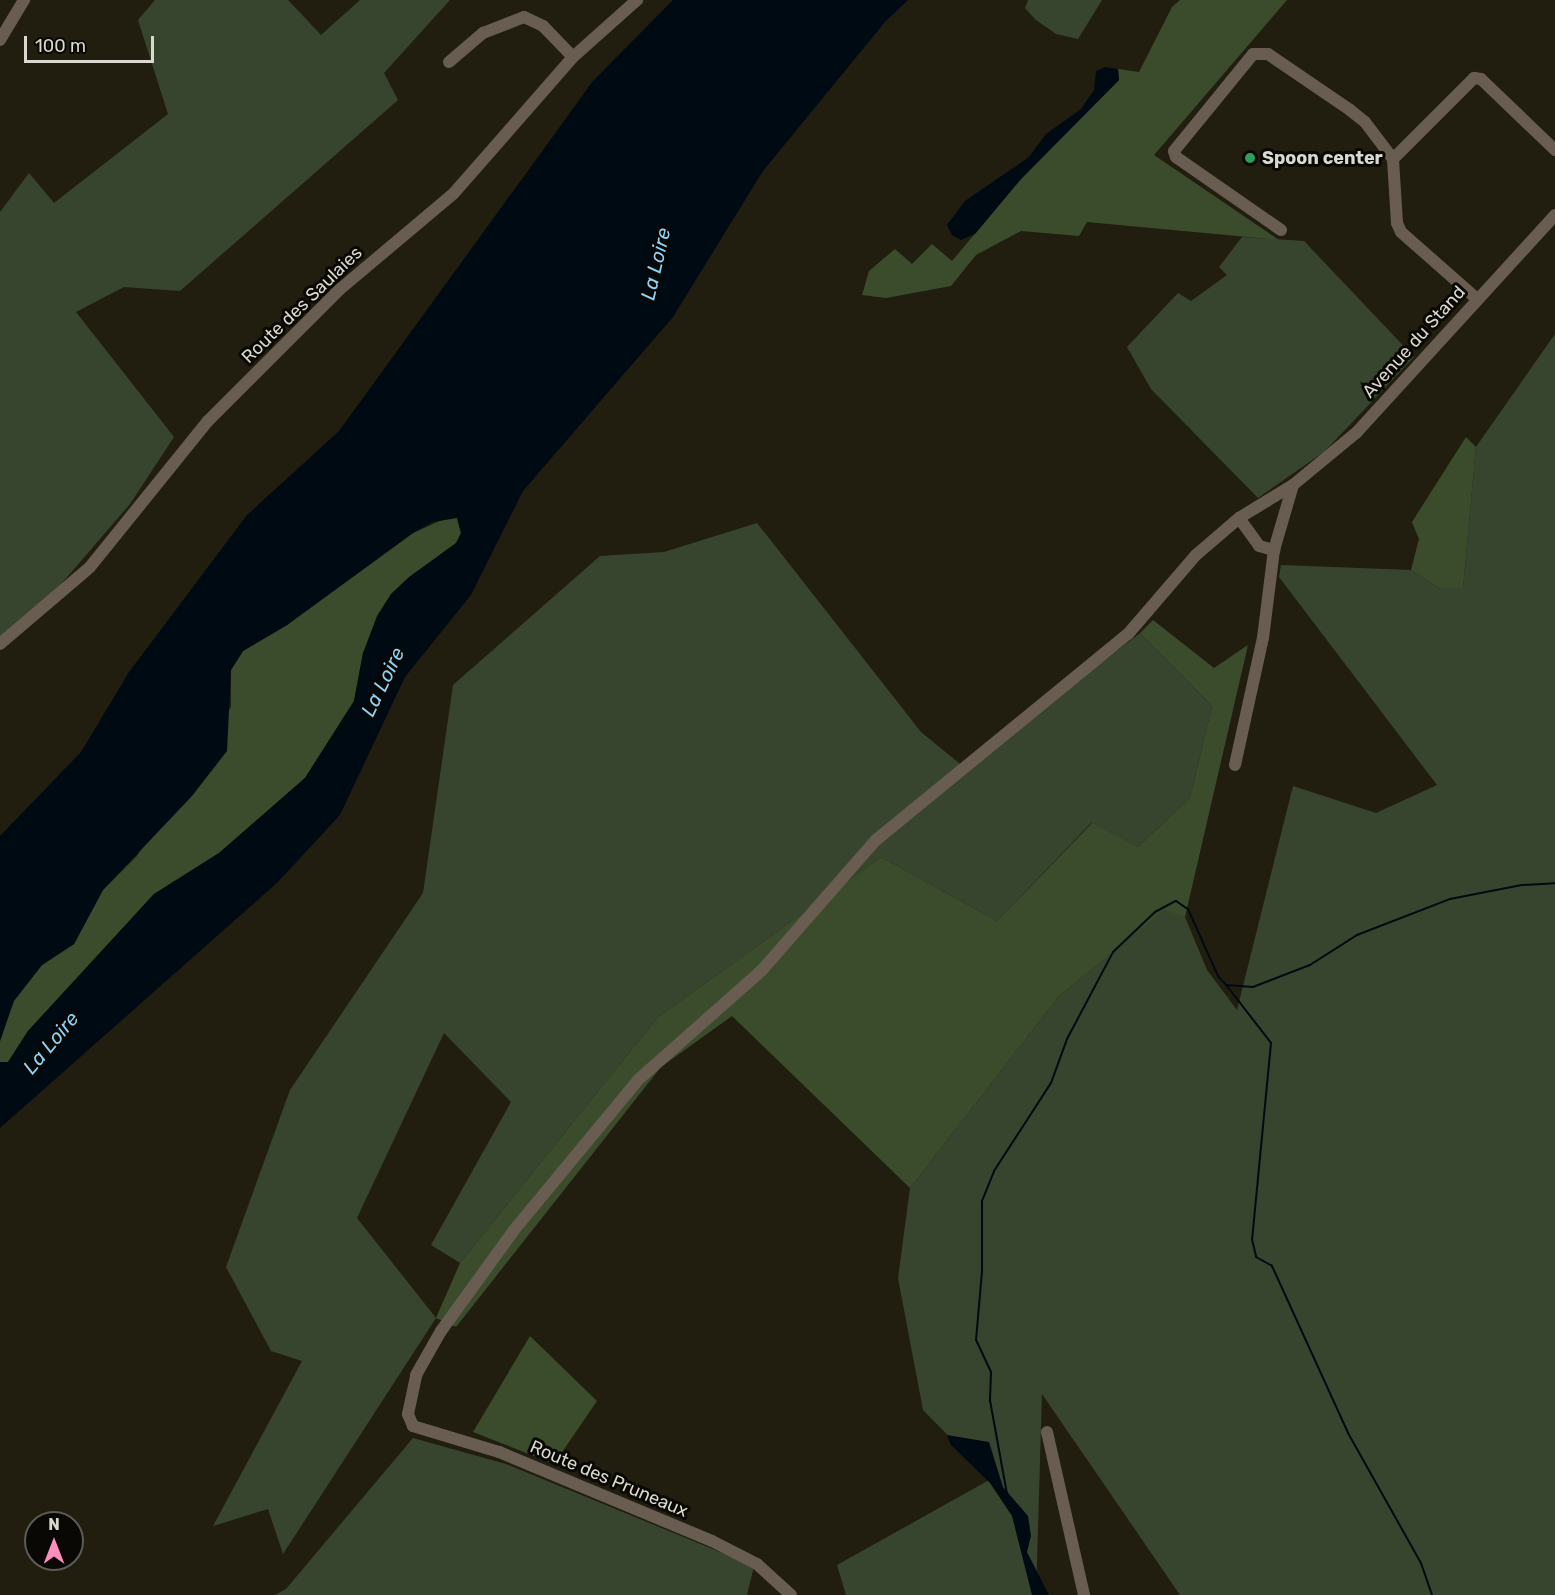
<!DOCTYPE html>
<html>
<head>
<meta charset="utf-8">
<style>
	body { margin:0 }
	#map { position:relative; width:1555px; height:1595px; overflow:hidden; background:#211e10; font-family:Rubik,sans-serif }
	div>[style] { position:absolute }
	.green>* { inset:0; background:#38452e }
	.forest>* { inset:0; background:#3b4c2c }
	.water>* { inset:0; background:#000a13 }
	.stream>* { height:2px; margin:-1px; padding:0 1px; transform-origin:1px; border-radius:1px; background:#000a13 }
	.minor>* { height:12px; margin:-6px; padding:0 6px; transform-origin:6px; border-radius:6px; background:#695d51 }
	.dots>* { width:16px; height:16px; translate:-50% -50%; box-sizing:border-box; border:3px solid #090804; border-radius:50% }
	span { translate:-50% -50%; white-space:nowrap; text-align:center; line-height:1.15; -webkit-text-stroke:6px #090804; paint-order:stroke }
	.poi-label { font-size:18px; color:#dad8cf; font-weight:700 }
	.left { translate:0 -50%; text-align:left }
	.street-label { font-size:18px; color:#dad8cf }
	.water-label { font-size:20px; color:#8ed2f6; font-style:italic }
	.north { position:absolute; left:24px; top:1511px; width:60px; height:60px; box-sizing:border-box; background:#090804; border:2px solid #5d5b55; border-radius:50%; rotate:0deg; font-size:16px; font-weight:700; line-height:24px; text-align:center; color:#dad8cf }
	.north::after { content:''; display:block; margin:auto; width:21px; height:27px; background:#fe8ebc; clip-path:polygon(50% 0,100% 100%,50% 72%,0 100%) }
	.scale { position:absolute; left:24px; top:36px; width:130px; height:27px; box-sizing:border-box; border:3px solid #dad8cf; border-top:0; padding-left:8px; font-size:18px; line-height:21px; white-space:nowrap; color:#dad8cf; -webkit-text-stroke:4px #090804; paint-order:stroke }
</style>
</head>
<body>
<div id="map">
	<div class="green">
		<i style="clip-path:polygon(155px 0,288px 0,321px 35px,360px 0,450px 0,384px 73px,398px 100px,180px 291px,124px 287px,76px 312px,174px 437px,130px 504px,50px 597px,0 639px,0 212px,29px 173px,54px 203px,168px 114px,138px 20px)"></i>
		<i style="clip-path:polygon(1028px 0,1102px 0,1078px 39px,1056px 34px,1036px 20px,1025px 8px)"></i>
		<i style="clip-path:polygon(1242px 237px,1304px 241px,1414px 357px,1325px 451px,1258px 498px,1151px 389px,1127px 347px,1178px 293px,1191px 301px,1227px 275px,1219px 267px)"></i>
		<i style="clip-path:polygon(1555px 334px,1555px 1595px,1180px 1595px,1042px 1394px,1036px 1595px,846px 1595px,837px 1565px,991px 1479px,923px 1410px,898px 1278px,910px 1188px,1059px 996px,1166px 909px,1185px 917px,1207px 970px,1237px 1010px,1293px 786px,1376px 813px,1437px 785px,1279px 577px,1281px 565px,1411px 570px,1439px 588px,1463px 588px,1476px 447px)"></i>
		<i style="clip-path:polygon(757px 523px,921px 732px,965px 768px,1140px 633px,1212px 706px,1190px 798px,1138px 847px,1091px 823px,997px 921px,881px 857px,658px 1017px,460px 1263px,431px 1245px,511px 1102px,444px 1033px,357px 1218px,436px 1318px,283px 1554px,268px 1509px,213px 1526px,302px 1361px,271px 1351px,226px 1267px,290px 1090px,423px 893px,453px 685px,600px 556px,664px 552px)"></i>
		<i style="clip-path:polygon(413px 1438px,506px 1464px,754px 1566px,747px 1595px,275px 1595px,286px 1589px)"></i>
	</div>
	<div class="forest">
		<i style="clip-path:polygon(1180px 0,1287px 0,1154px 155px,1279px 240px,1087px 222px,1079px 236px,1021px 231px,976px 255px,951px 286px,886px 298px,862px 295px,869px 271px,895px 249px,912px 264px,932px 244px,952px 261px,1021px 179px,1119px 80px,1118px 69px,1139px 72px,1172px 7px)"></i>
		<i style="clip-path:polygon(1466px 437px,1476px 447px,1463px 588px,1439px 588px,1411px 570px,1419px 539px,1412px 522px)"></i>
		<i style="clip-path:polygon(451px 516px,457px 518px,461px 533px,456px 543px,391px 594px,363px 653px,354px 701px,305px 778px,219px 853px,154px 894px,28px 1031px,8px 1062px,0 1062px,0 1041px,13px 1001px,42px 965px,74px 944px,103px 890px,137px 856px,231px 707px,231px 670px,243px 651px,287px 625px,413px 533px)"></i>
		<i style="clip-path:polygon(1153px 620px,1214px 668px,1248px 645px,1185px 917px,1165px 910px,1059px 996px,910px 1188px,732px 1016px,661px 1067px,456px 1327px,436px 1318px,460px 1263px,658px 1017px,881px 857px,997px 921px,1092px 823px,1138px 847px,1190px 798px,1212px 706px,1140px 633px)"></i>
		<i style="clip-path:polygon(530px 1336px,597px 1401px,554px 1464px,473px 1432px)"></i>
	</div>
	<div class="water">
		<i style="clip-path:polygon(673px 0,908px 0,885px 22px,763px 171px,673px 317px,523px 491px,471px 595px,405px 677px,340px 815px,277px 883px,0 1128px,0 1062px,8px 1062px,28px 1031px,154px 894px,219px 853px,305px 778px,354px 701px,363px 653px,377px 616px,391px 594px,409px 577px,456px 543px,461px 533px,457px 518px,433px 522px,413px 533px,287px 625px,243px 651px,231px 670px,227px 751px,192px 796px,103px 890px,74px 944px,42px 965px,14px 1001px,0 1041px,0 836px,81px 752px,129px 672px,247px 515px,339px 431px,593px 81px)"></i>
		<i style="clip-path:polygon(1105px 67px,1118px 69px,1119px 80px,1021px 179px,975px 234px,961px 240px,952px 235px,947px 225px,965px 201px,1029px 157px,1046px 134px,1081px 109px,1094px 90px,1096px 71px)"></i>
		<i style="clip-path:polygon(947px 1435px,989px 1442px,1003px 1487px,1028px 1516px,1031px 1536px,1027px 1552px,1049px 1595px,1032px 1595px,1012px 1516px,990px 1483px,951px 1445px)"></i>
	</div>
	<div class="stream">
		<i style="left:1227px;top:986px;width:72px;rotate:52.3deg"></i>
		<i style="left:1271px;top:1043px;width:197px;rotate:95.5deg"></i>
		<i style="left:1252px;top:1239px;width:18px;rotate:77deg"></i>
		<i style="left:1256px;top:1257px;width:18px;rotate:29deg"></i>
		<i style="left:1272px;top:1266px;width:183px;rotate:65.5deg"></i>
		<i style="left:1348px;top:1433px;width:149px;rotate:60.7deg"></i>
		<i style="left:1421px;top:1563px;width:34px;rotate:71deg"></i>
		<i style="left:1007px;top:1494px;width:96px;rotate:-100.3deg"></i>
		<i style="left:990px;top:1400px;width:28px;rotate:-88deg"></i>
		<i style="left:991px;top:1372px;width:35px;rotate:-115deg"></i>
		<i style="left:976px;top:1340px;width:68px;rotate:-85deg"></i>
		<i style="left:982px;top:1272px;width:71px;rotate:-90deg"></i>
		<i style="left:982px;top:1201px;width:32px;rotate:-68deg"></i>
		<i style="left:994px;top:1171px;width:105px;rotate:-57.1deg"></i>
		<i style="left:1051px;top:1083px;width:47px;rotate:-70deg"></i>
		<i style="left:1067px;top:1039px;width:98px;rotate:-62.1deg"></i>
		<i style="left:1113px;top:952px;width:58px;rotate:-43.6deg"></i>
		<i style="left:1155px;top:912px;width:24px;rotate:-28deg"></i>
		<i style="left:1176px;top:901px;width:14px;rotate:34deg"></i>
		<i style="left:1188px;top:909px;width:73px;rotate:65.9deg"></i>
		<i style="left:1218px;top:976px;width:12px;rotate:48deg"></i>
		<i style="left:1226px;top:985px;width:27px;rotate:4deg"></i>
		<i style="left:1253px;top:987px;width:61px;rotate:-21.1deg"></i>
		<i style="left:1310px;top:965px;width:56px;rotate:-32.6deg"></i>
		<i style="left:1357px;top:935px;width:100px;rotate:-21.2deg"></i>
		<i style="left:1450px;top:899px;width:73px;rotate:-11deg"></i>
		<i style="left:1522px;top:885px;width:33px;rotate:-3deg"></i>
	</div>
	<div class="minor">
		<i style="left:0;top:40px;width:47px;rotate:-59deg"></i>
		<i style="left:449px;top:62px;width:45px;rotate:-40.5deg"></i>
		<i style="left:483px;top:33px;width:44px;rotate:-21.3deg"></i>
		<i style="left:524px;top:17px;width:21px;rotate:25deg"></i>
		<i style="left:543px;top:26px;width:43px;rotate:45.9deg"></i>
		<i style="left:1281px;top:230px;width:128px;rotate:-145.2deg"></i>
		<i style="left:1176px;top:157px;width:6px;rotate:-108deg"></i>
		<i style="left:1174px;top:151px;width:125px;rotate:-50.8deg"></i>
		<i style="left:1253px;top:54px;width:15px"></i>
		<i style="left:1268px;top:54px;width:99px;rotate:34.3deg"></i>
		<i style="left:1350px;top:110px;width:19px;rotate:39deg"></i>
		<i style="left:1365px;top:122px;width:46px;rotate:52.9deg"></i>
		<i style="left:1477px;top:299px;width:101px;rotate:-138.6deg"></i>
		<i style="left:1401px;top:232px;width:10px;rotate:-114deg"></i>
		<i style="left:1397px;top:223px;width:64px;rotate:-93.6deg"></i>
		<i style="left:1393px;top:159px;width:115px;rotate:-45deg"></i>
		<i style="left:1474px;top:78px;width:7px;rotate:8deg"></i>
		<i style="left:1481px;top:79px;width:103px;rotate:43.8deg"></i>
		<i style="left:1239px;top:518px;width:34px;rotate:54deg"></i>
		<i style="left:1259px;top:546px;width:16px;rotate:15deg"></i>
		<i style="left:0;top:644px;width:118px;rotate:-40.5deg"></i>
		<i style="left:90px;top:567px;width:188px;rotate:-51.1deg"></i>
		<i style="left:208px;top:421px;width:185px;rotate:-45deg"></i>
		<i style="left:339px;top:290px;width:150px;rotate:-40.1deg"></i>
		<i style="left:454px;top:193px;width:181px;rotate:-48.8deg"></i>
		<i style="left:573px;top:57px;width:86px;rotate:-41.7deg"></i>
		<i style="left:1235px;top:765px;width:130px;rotate:-77.6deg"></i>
		<i style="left:1263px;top:638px;width:89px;rotate:-82.9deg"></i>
		<i style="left:1274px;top:550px;width:68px;rotate:-73.7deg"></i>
		<i style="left:1047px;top:1432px;width:167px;rotate:77.2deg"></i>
		<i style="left:791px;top:1595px;width:46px;rotate:-137.6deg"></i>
		<i style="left:757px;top:1564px;width:51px;rotate:-152.9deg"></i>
		<i style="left:712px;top:1541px;width:231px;rotate:-157.3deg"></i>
		<i style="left:499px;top:1452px;width:90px;rotate:-163.2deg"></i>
		<i style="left:413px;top:1426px;width:13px;rotate:-113deg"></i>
		<i style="left:408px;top:1414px;width:40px;rotate:-78deg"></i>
		<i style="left:416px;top:1375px;width:51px;rotate:-60.4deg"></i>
		<i style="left:441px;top:1331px;width:125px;rotate:-54.1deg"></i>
		<i style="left:514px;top:1230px;width:196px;rotate:-50.4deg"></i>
		<i style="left:639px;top:1079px;width:164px;rotate:-41.5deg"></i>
		<i style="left:762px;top:970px;width:173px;rotate:-48.8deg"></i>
		<i style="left:876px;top:840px;width:325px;rotate:-39.3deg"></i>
		<i style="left:1128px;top:634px;width:104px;rotate:-49.3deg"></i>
		<i style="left:1196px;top:555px;width:57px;rotate:-40.7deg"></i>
		<i style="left:1239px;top:518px;width:63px;rotate:-31.4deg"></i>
		<i style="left:1293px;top:485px;width:83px;rotate:-39.6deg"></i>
		<i style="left:1357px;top:432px;width:294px;rotate:-47.6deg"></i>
	</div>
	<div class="dots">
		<i style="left:1250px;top:158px;background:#2e9e5b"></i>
	</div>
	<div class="poi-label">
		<span class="left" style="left:1262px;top:158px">Spoon center</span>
	</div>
	<div class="street-label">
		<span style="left:302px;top:305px;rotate:-44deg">Route des Saulaies</span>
		<span style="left:1414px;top:342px;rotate:-48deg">Avenue du Stand</span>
		<span style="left:609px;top:1479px;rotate:23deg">Route des Pruneaux</span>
	</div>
	<div class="water-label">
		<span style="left:656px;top:264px;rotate:-77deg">La Loire</span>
		<span style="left:383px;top:682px;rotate:-64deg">La Loire</span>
		<span style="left:51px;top:1043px;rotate:-50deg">La Loire</span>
	</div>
	<div class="north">N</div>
	<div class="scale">100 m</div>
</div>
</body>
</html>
